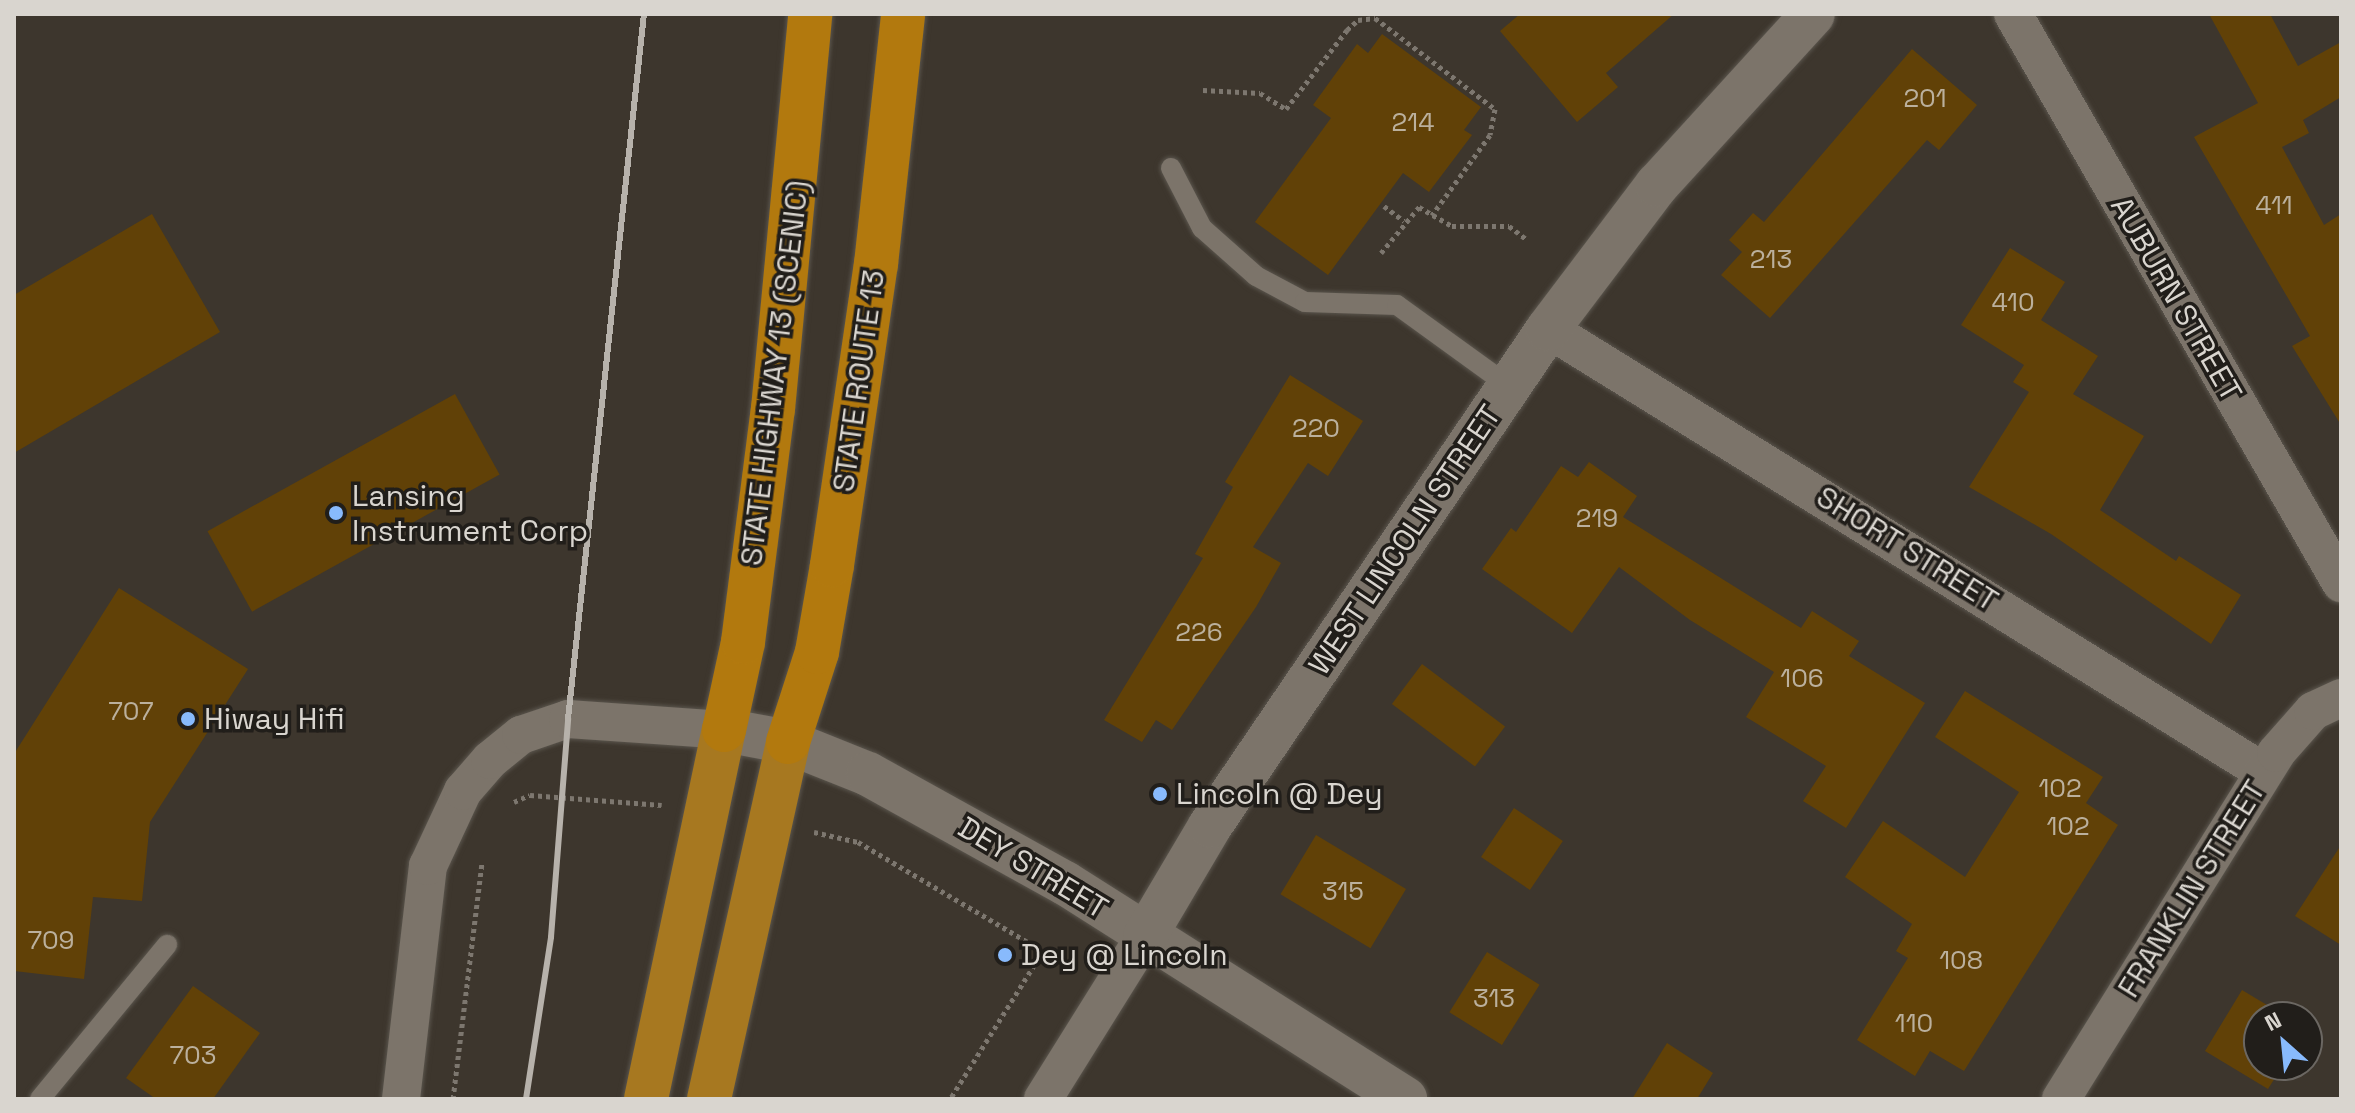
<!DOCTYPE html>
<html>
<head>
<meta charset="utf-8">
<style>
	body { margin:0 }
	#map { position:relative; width:2355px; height:1113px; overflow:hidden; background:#3d362d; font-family:"Space Grotesk",sans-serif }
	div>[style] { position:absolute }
	.building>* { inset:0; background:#614107; transform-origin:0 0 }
	.path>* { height:5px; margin-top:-2.5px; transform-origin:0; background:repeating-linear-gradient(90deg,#7d776f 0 4px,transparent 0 8px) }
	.roads { filter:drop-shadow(0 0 2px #5a554d) drop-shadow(0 0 2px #5a554d) }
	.service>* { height:20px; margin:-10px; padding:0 10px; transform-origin:10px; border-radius:10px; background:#7c746a }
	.minor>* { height:38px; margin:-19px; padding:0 19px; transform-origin:19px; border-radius:19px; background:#7c746a }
	.tertiary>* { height:44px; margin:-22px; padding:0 22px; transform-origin:22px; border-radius:22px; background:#7c746a }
	.trunk>* { height:44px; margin:-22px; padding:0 22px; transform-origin:22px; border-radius:22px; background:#a77820 }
	.motorway>* { height:44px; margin:-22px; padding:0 22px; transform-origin:22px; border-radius:22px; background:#b2790e }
	.rail>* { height:6px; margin:-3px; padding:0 3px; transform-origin:3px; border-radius:3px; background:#b7b2ab }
	.dots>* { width:22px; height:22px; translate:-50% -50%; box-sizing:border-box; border:4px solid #211e1a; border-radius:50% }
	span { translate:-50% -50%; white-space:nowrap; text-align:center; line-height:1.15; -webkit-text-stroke:7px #211e1a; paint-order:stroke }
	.number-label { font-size:26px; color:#bbb09d }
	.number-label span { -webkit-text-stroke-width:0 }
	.street-label { font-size:30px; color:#d9d5cf }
	.poi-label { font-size:30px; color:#d9d5cf }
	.left { translate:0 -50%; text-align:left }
	.frame { position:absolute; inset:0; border:16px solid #d9d5cf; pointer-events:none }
	.north { position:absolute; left:2243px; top:1001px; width:80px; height:80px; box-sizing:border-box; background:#211e1a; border:2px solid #6b6762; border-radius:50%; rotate:333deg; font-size:22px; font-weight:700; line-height:32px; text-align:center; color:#d9d5cf }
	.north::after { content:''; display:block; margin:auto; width:28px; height:36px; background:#88bafc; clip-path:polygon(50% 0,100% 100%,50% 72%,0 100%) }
</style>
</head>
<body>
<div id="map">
	<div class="building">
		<i style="clip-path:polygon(1520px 14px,1674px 14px,1606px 73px,1618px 87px,1577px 122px,1500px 31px)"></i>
		<i style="clip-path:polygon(2209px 14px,2270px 14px,2298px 66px,2341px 42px,2341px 97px,2303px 120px,2309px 133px,2282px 147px,2324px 225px,2341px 214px,2341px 425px,2292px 346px,2310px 336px,2194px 137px,2258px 103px)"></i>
		<i style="clip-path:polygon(1382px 34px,1481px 107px,1464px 130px,1472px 135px,1429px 192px,1403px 173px,1328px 275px,1255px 222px,1331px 118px,1313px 105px,1357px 44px,1368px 53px)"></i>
		<i style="clip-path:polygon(1912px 49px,1977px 105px,1939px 150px,1927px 140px,1770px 318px,1721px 275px,1742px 252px,1729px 240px,1753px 213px,1764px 222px)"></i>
		<i style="clip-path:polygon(152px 214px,220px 332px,14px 453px,14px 295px)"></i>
		<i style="clip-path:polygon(2010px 248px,2065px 282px,2041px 320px,2098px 356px,2073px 394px,2144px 436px,2100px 510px,2176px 561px,2179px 556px,2241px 595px,2211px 644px,2051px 534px,1969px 487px,2029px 392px,2013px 382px,2024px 365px,1961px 325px)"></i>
		<i style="clip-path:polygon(1290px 375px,1363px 421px,1328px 476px,1308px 463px,1253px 547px,1281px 563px,1256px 607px,1172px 730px,1156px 720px,1142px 742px,1104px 720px,1203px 558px,1195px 554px,1233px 487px,1225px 482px)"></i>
		<i style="left:455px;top:394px;width:92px;height:283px;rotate:61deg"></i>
		<i style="clip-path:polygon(1589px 462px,1637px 496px,1623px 517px,1801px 628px,1812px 611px,1859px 641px,1849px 656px,1925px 703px,1846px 828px,1803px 801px,1826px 766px,1746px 717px,1774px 672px,1690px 620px,1619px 567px,1572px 633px,1482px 569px,1511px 528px,1516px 532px,1561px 466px,1578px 477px)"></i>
		<i style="clip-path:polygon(119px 588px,248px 669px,150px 822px,142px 901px,93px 897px,84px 979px,14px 971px,14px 754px)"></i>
		<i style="left:1422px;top:664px;width:104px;height:50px;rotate:37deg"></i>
		<i style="clip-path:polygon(1965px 691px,2103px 777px,2086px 803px,2118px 825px,1964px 1071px,1930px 1051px,1915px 1076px,1857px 1040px,1908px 958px,1896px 951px,1912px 924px,1845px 877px,1883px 821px,1965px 877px,2019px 792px,1935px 737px)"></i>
		<i style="left:1514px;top:808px;width:59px;height:59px;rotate:34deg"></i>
		<i style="left:1316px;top:835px;width:105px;height:69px;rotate:31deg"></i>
		<i style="clip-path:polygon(2341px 845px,2341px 945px,2295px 916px)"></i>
		<i style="left:1487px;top:952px;width:62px;height:71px;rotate:32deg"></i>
		<i style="clip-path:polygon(193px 986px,260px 1033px,213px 1099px,156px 1099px,126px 1078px)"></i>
		<i style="clip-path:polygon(2242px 990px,2287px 1017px,2259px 1017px,2259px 1065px,2283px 1065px,2268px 1089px,2205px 1051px)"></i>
		<i style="clip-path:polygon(1667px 1043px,1713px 1073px,1697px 1099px,1632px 1099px)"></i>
	</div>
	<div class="path">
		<i style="left:1203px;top:90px;width:57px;rotate:3deg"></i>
		<i style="left:1260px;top:93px;width:31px;rotate:32deg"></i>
		<i style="left:1286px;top:109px;width:100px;rotate:-52.3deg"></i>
		<i style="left:1347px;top:30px;width:15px;rotate:-42deg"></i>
		<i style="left:1358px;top:20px;width:17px;rotate:-7deg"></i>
		<i style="left:1375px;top:18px;width:151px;rotate:37.2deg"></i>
		<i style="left:1495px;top:109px;width:26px;rotate:101deg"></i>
		<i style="left:1490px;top:135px;width:99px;rotate:125.9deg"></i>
		<i style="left:1384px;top:206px;width:25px;rotate:37deg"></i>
		<i style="left:1381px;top:253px;width:60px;rotate:-50.4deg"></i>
		<i style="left:1419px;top:207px;width:38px;rotate:30deg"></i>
		<i style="left:1452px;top:226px;width:57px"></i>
		<i style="left:1509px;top:226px;width:21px;rotate:37deg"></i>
		<i style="left:514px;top:802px;width:17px;rotate:-24deg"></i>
		<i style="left:530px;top:795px;width:132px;rotate:4.3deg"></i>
		<i style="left:814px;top:832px;width:45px;rotate:12.8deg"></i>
		<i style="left:858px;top:842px;width:215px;rotate:30.5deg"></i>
		<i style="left:1043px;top:951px;width:175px;rotate:122.1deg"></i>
		<i style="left:453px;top:1099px;width:239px;rotate:-83deg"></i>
	</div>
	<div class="roads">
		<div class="service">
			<i style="left:1171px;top:168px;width:68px;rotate:62.7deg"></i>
			<i style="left:1202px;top:228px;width:72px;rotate:41.6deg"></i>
			<i style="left:1256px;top:276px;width:55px;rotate:28deg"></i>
			<i style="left:1305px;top:302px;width:92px;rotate:1.9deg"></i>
			<i style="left:1397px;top:305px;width:138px;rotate:35.9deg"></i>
			<i style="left:40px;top:1099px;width:200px;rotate:-50.5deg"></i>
		</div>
		<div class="minor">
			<i style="left:2013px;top:14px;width:657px;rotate:60.04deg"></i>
			<i style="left:1548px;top:329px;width:842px;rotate:31.75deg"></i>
			<i style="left:401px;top:1099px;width:235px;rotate:-83.4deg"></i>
			<i style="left:428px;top:866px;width:83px;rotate:-65deg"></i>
			<i style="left:463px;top:791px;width:41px;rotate:-48.9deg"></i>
			<i style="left:490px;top:760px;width:40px;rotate:-39deg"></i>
			<i style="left:521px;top:735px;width:50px;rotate:-18.8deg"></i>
			<i style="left:568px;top:719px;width:156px;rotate:4deg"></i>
			<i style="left:1043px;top:1099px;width:192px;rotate:-58deg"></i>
			<i style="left:2061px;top:1099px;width:407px;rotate:-58.1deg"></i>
			<i style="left:2276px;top:753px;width:56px;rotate:-48.6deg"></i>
			<i style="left:2313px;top:711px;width:31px;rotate:-25deg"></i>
		</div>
		<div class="tertiary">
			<i style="left:724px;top:730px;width:65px;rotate:10.6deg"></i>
			<i style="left:788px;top:742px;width:86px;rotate:21.8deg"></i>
			<i style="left:868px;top:774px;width:225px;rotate:29deg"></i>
			<i style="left:1065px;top:883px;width:403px;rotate:32.4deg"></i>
			<i style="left:1145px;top:936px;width:128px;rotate:-59.4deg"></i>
			<i style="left:1210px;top:826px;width:601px;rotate:-55.78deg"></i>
			<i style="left:1548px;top:329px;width:181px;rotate:-52.9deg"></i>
			<i style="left:1657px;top:185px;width:231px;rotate:-47.6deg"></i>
		</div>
		<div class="trunk">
			<i style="left:646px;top:1099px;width:377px;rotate:-78.1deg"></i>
			<i style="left:709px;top:1099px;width:366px;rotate:-77.5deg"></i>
		</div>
		<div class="motorway">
			<i style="left:724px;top:730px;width:90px;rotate:-77.8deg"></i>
			<i style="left:743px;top:642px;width:235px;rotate:-82.7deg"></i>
			<i style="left:773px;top:409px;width:397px;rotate:-84.6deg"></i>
			<i style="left:788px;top:742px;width:95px;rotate:-72.1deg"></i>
			<i style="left:817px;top:652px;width:88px;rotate:-80.2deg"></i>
			<i style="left:832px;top:565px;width:304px;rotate:-81.7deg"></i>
			<i style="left:876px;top:264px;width:251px;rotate:-83.8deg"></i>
		</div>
	</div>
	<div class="rail">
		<i style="left:526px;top:1099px;width:164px;rotate:-81.2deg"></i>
		<i style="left:551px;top:937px;width:219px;rotate:-85.5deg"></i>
		<i style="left:568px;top:719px;width:709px;rotate:-83.85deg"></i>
	</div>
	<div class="dots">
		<i style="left:336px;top:513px;background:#88bafc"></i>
		<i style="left:188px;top:719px;background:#88bafc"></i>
		<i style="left:1160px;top:794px;background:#88bafc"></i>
		<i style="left:1005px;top:955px;background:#88bafc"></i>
	</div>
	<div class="number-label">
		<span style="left:1925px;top:99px">201</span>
		<span style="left:1413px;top:123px">214</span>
		<span style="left:2274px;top:206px">411</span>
		<span style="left:1771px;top:260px">213</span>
		<span style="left:2013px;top:303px">410</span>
		<span style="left:1316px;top:429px">220</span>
		<span style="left:1597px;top:519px">219</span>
		<span style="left:1199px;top:633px">226</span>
		<span style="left:1802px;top:679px">106</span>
		<span style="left:131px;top:712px">707</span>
		<span style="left:2060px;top:789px">102</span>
		<span style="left:2068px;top:827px">102</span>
		<span style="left:1343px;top:892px">315</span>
		<span style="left:51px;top:941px">709</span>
		<span style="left:1961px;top:961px">108</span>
		<span style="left:1494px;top:999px">313</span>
		<span style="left:1914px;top:1024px">110</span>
		<span style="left:193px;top:1056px">703</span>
	</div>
	<div class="street-label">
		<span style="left:2176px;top:299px;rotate:60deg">AUBURN STREET</span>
		<span style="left:775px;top:373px;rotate:-83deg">STATE HIGHWAY 13 (SCENIC)</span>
		<span style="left:859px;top:381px;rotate:-82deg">STATE ROUTE 13</span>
		<span style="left:1405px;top:540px;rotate:-56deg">WEST LINCOLN STREET</span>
		<span style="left:1907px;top:549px;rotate:32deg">SHORT STREET</span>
		<span style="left:1033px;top:868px;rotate:31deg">DEY STREET</span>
		<span style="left:2192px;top:889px;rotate:-58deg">FRANKLIN STREET</span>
	</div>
	<div class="poi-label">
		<span class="left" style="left:352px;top:513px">Lansing<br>Instrument Corp</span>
		<span class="left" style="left:204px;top:719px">Hiway Hifi</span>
		<span class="left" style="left:1176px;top:794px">Lincoln @ Dey</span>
		<span class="left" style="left:1021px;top:955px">Dey @ Lincoln</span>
	</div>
	<div class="frame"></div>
	<div class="north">N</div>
</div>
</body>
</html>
